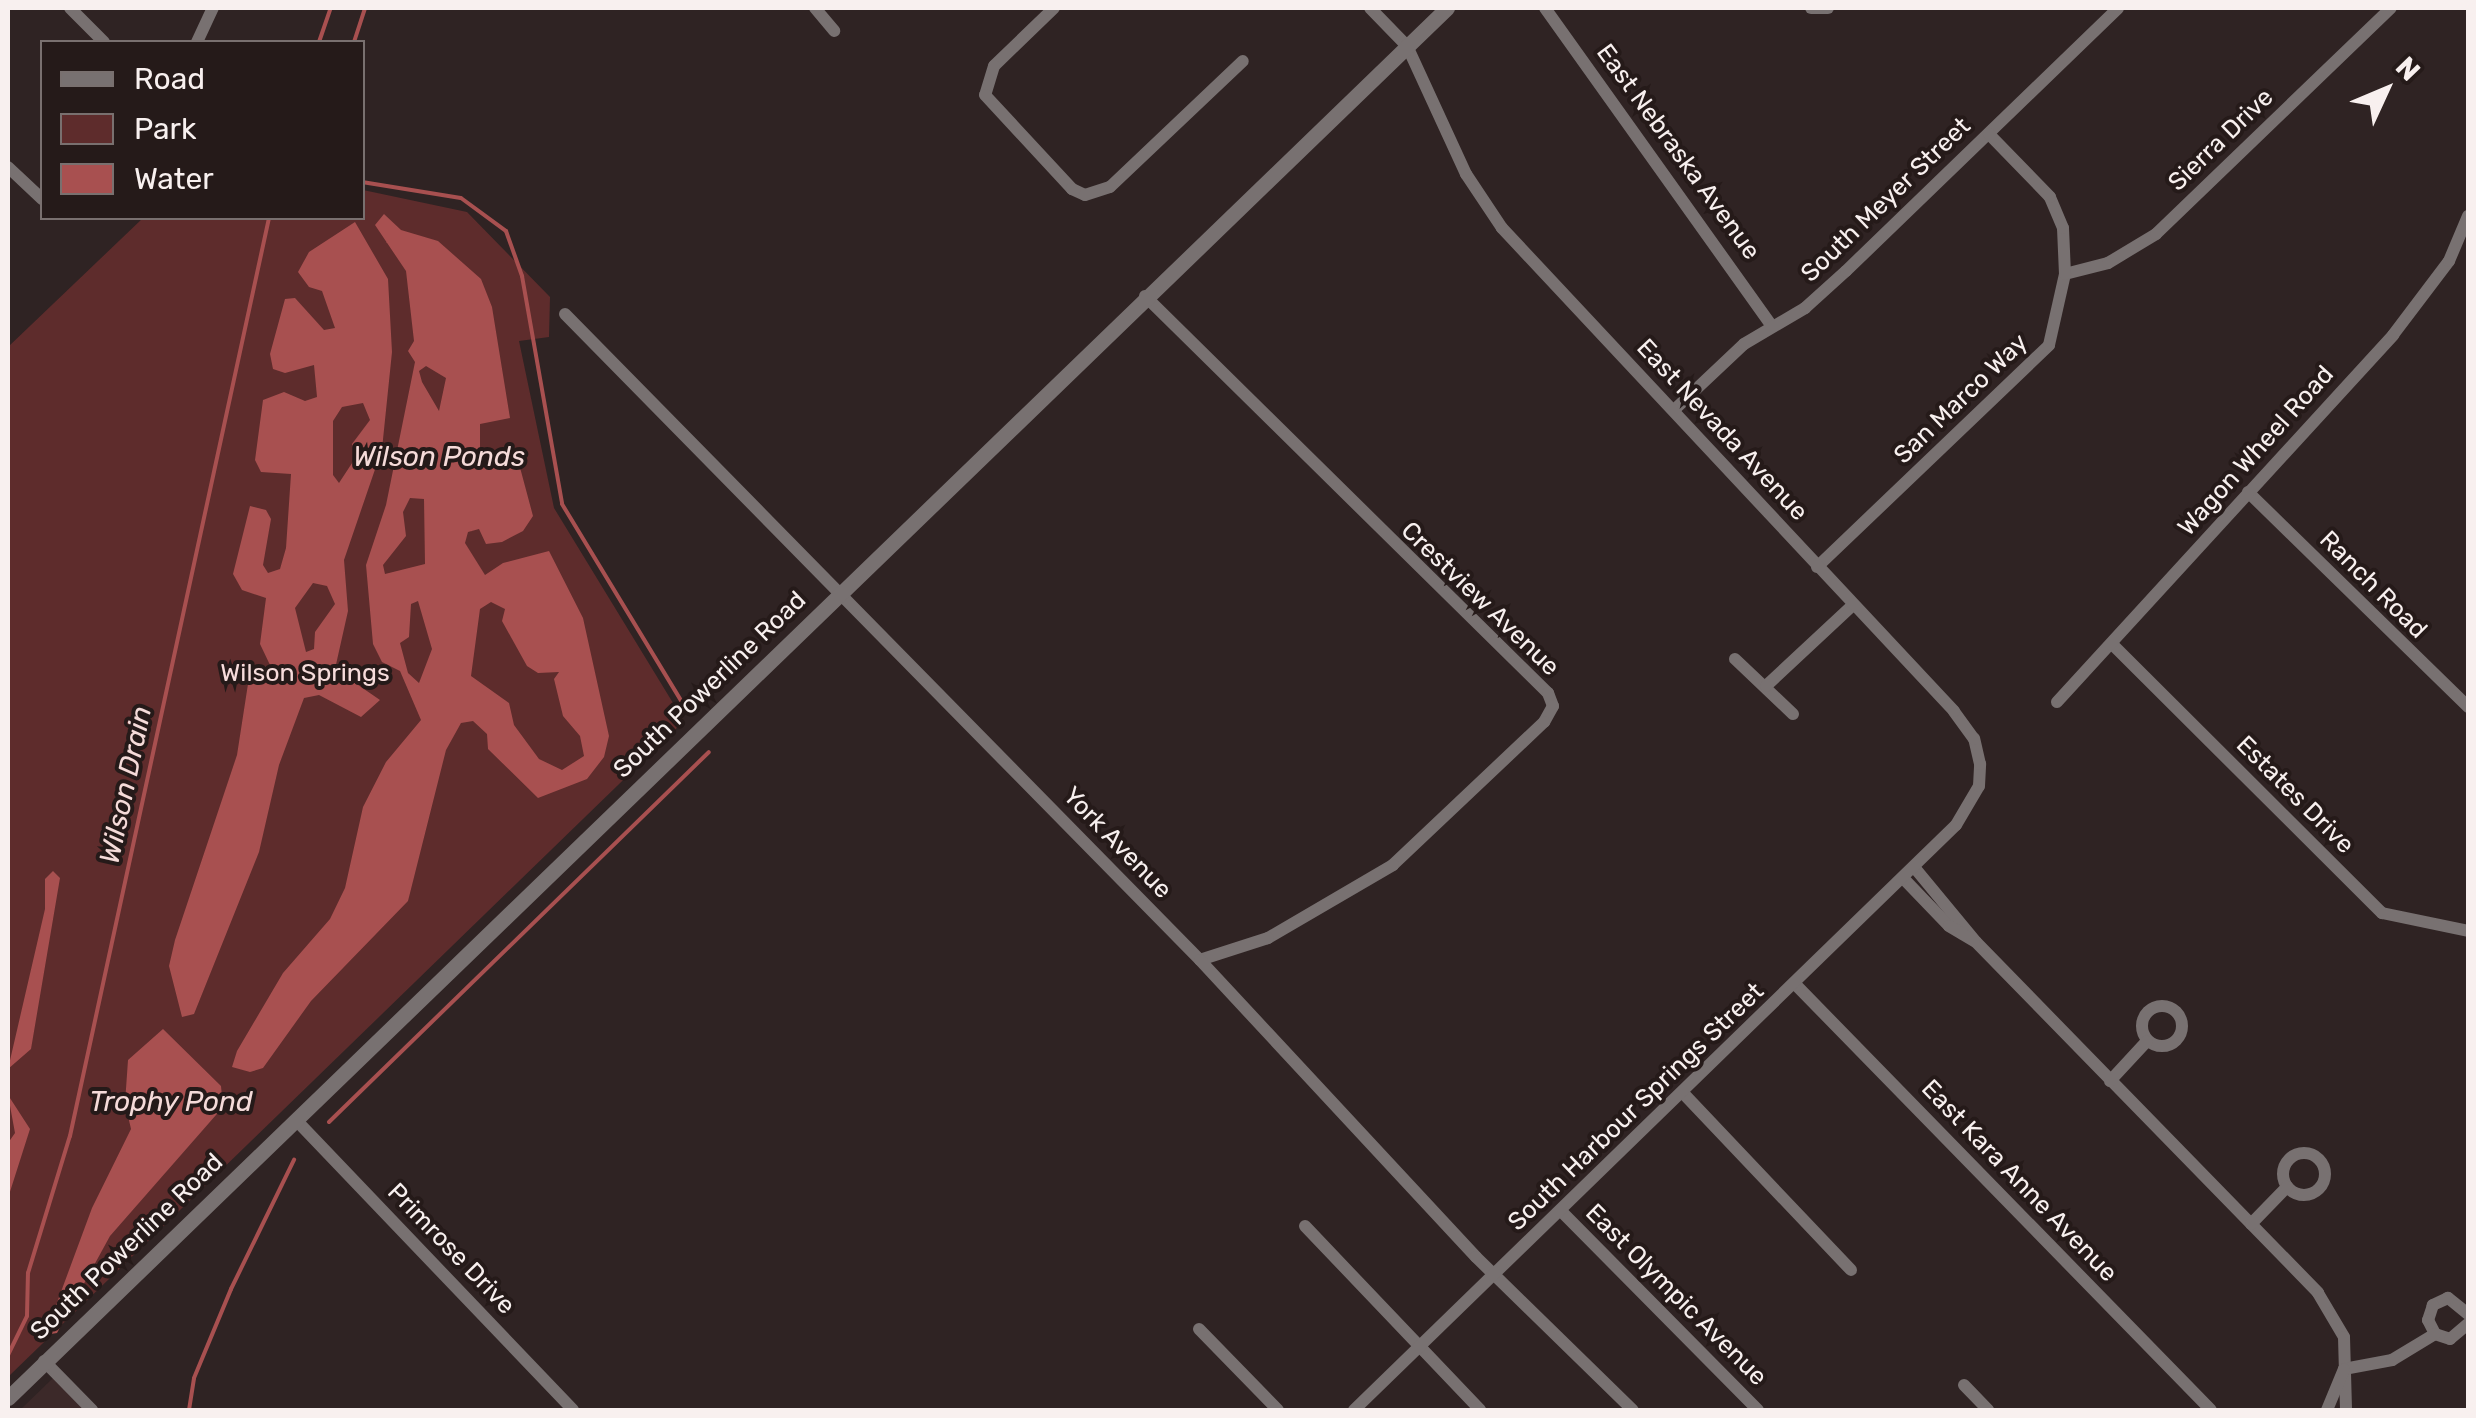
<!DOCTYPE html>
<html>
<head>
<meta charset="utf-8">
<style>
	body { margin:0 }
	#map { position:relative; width:2476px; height:1418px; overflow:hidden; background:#2f2323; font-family:Rubik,sans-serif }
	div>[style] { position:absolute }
	.built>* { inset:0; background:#3c2929 }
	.green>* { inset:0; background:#5e2c2c }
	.water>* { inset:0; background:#a85050 }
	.stream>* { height:4px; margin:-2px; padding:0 2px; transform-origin:2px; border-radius:2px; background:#a85050 }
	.minor>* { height:12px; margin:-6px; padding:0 6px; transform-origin:6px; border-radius:6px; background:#787171 }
	.minor>.ring { margin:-6px; padding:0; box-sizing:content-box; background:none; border:12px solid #787171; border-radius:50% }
	.tertiary>* { height:15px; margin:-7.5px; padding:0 7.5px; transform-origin:7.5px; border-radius:7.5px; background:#787171 }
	span { translate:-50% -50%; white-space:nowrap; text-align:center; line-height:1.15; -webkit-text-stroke:8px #251a19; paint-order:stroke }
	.street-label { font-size:25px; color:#f8f0ef }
	.park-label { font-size:25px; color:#f6dcdb }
	.water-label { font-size:28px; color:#f5dbd9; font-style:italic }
	.frame { position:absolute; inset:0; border:10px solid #f8f0ef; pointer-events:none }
	.legend { position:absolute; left:40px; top:40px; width:325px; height:180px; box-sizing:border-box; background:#251a19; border:2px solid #79706f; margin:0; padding:12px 18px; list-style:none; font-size:30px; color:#f8f0ef }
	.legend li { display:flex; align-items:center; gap:20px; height:50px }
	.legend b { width:50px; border:2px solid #79706f }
	.north { position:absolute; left:2336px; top:40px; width:100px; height:100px; -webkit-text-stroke:8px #251a19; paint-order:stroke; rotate:46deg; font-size:28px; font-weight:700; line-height:40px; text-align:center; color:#f8f0ef }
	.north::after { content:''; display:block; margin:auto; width:35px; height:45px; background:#f8f0ef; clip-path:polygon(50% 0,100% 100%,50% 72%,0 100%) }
</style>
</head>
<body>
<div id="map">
	<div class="built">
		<i style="clip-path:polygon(53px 1378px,84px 1410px,20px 1410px)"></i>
	</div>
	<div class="green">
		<i style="clip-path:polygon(363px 190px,467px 212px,550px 297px,549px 337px,519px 341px,554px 508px,684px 721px,8px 1377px,8px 347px,143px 218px,362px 218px)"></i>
	</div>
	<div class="water">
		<i style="clip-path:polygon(evenodd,384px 214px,401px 230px,438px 241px,481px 279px,492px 307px,510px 418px,480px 424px,480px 453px,518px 460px,533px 516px,523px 531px,502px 542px,486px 544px,479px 529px,468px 532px,465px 543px,485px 575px,503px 563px,549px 551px,583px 618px,609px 736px,604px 757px,587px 779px,538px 798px,488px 749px,487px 734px,473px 721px,461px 723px,446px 750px,408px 901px,311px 1001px,263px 1068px,250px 1072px,232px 1067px,237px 1051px,283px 973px,330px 919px,345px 888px,363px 807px,386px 762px,421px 720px,400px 671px,382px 662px,373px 644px,366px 565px,386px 505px,415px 362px,408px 351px,414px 341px,406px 271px,375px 225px,384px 214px,426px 366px,446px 378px,439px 411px,422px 382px,419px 371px,426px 366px,384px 214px,410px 498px,424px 499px,425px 564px,385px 574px,383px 565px,406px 536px,403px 512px,410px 498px,384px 214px,418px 601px,432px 649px,419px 683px,408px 673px,400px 643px,409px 637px,411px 604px,418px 601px,384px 214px,491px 602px,505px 609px,502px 621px,527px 666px,538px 673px,559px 672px,554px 679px,563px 716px,580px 736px,584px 756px,562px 770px,539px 759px,514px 725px,509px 703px,471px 676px,480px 609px,491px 602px)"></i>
		<i style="clip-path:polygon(evenodd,355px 222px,388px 279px,392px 352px,382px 449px,344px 560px,348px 611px,335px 669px,380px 700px,361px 717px,319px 695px,304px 698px,279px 765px,259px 852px,194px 1014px,182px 1017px,169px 966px,175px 940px,237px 755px,250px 671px,270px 665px,260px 644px,266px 598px,242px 590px,233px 574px,250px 506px,266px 510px,271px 519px,263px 565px,268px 573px,280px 569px,286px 548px,291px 474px,261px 472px,255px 460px,263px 400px,284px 392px,305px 401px,317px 397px,314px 365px,285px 373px,273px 369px,270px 354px,285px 299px,295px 298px,324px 330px,335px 328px,322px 291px,309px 287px,298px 272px,309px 252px,355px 222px,363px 403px,370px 420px,352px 444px,356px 457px,339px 483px,333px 475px,333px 421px,342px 407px,363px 403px,355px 222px,313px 583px,327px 586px,335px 604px,315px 632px,314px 649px,306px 652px,295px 608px,313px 583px)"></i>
		<i style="clip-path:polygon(53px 871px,60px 878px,31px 1049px,8px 1069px,45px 909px,45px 879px)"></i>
		<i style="clip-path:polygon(163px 1029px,221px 1086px,223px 1107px,110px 1236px,57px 1333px,45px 1335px,92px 1208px,131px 1129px,125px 1103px,128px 1060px)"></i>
		<i style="clip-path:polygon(8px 1095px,30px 1129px,8px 1198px,8px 1143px,15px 1133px)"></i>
	</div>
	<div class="stream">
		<i style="left:319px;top:42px;width:36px;rotate:-71deg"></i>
		<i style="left:354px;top:42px;width:36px;rotate:-72deg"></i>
		<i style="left:362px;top:182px;width:100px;rotate:9.2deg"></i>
		<i style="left:461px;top:198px;width:56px;rotate:36.3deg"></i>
		<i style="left:506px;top:231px;width:48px;rotate:70.4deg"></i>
		<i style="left:522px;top:276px;width:231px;rotate:80deg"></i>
		<i style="left:562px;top:504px;width:243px;rotate:58.8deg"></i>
		<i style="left:329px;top:1122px;width:530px;rotate:-44.24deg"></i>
		<i style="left:8px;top:1355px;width:43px;rotate:-64deg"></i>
		<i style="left:27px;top:1316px;width:43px;rotate:-88.7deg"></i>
		<i style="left:28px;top:1273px;width:143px;rotate:-73deg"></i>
		<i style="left:70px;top:1136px;width:939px;rotate:-77.77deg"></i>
		<i style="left:189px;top:1410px;width:32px;rotate:-81deg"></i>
		<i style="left:194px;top:1378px;width:96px;rotate:-67.4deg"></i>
		<i style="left:231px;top:1289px;width:144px;rotate:-64deg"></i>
	</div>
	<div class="minor">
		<i style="left:70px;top:8px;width:48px;rotate:45deg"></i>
		<i style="left:815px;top:8px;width:30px;rotate:50deg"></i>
		<i style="left:1054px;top:8px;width:83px;rotate:136deg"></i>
		<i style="left:994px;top:66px;width:30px;rotate:107deg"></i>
		<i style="left:985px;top:95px;width:128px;rotate:47.2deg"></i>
		<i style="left:1072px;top:189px;width:14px;rotate:25deg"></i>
		<i style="left:1085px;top:195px;width:26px;rotate:-18deg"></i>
		<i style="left:1110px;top:187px;width:183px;rotate:-43.5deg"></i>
		<i style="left:1545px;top:8px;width:389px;rotate:54.5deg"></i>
		<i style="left:1811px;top:8px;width:17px"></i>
		<i style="left:197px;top:42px;width:38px;rotate:-65deg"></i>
		<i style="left:8px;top:167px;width:47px;rotate:43.3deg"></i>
		<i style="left:2065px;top:274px;width:44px;rotate:-14.3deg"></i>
		<i style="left:2108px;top:263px;width:56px;rotate:-31.1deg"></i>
		<i style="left:2156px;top:234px;width:326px;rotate:-43.9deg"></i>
		<i style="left:1145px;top:296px;width:566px;rotate:44.57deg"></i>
		<i style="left:1548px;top:693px;width:14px;rotate:69deg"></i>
		<i style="left:1553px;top:706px;width:18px;rotate:119deg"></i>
		<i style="left:1544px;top:722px;width:208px;rotate:136.6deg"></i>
		<i style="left:1393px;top:865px;width:145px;rotate:149.7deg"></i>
		<i style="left:1268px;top:938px;width:71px;rotate:162.1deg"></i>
		<i style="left:565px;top:314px;width:906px;rotate:45.49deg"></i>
		<i style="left:1200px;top:960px;width:405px;rotate:47.1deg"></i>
		<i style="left:1476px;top:1257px;width:219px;rotate:44.3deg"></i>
		<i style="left:1674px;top:410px;width:96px;rotate:-43.3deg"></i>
		<i style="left:1744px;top:344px;width:71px;rotate:-30.5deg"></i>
		<i style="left:1805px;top:308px;width:55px;rotate:-42.1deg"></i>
		<i style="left:1846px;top:271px;width:378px;rotate:-44deg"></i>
		<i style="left:2248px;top:492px;width:308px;rotate:44.3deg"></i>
		<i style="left:1817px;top:567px;width:321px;rotate:-43.7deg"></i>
		<i style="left:2049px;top:345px;width:73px;rotate:-77.3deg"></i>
		<i style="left:2065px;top:274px;width:46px;rotate:-92.5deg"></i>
		<i style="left:2063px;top:228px;width:34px;rotate:-113deg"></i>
		<i style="left:2050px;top:197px;width:88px;rotate:-134.1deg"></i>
		<i style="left:2113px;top:645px;width:380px;rotate:44.9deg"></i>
		<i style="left:2382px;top:913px;width:88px;rotate:11.8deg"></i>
		<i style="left:1735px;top:659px;width:80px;rotate:43.5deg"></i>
		<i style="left:1766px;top:686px;width:119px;rotate:-43deg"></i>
		<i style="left:2057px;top:702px;width:498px;rotate:-47.5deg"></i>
		<i style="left:2393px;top:335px;width:93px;rotate:-52.9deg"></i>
		<i style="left:2449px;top:261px;width:49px;rotate:-67.1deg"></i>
		<i style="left:1914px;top:867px;width:97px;rotate:50.4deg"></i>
		<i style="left:1976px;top:942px;width:490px;rotate:45.7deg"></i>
		<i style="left:2318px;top:1293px;width:51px;rotate:59.4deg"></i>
		<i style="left:2344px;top:1337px;width:73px;rotate:88.4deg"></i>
		<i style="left:1903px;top:878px;width:66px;rotate:46.2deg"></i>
		<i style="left:1949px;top:926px;width:29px;rotate:31deg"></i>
		<i style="left:1795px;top:984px;width:595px;rotate:45.68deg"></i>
		<i class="ring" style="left:2142px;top:1006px;width:28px;height:28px"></i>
		<i style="left:2110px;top:1081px;width:54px;rotate:-47.2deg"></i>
		<i style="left:1683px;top:1093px;width:244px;rotate:46.5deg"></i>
		<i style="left:296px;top:1120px;width:401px;rotate:46.3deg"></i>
		<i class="ring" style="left:2283px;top:1153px;width:30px;height:30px"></i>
		<i style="left:1561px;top:1211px;width:280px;rotate:45.3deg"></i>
		<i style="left:2251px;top:1224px;width:52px;rotate:-45.8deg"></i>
		<i style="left:1305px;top:1226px;width:254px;rotate:46.4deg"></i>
		<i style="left:2468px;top:1314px;width:26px;rotate:-141deg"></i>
		<i style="left:2448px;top:1298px;width:17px;rotate:155deg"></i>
		<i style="left:2433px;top:1305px;width:16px;rotate:108deg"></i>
		<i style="left:2428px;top:1320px;width:16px;rotate:63deg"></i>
		<i style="left:2435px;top:1334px;width:16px;rotate:18deg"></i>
		<i style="left:2450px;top:1339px;width:23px;rotate:-40deg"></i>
		<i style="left:1199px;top:1329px;width:113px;rotate:45.7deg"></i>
		<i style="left:44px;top:1361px;width:69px;rotate:45.6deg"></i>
		<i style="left:2344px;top:1369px;width:49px;rotate:-10.6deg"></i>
		<i style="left:2392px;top:1360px;width:50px;rotate:-31.2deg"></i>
		<i style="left:1964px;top:1385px;width:35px;rotate:46deg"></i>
		<i style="left:1354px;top:1410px;width:839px;rotate:-44.18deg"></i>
		<i style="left:1956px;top:825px;width:45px;rotate:-59.5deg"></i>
		<i style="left:1979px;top:786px;width:22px;rotate:-87deg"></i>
		<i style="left:1980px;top:764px;width:26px;rotate:-103deg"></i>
		<i style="left:1974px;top:739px;width:34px;rotate:-126deg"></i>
		<i style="left:1954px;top:711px;width:662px;rotate:-133.1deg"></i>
		<i style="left:1502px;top:228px;width:65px;rotate:-123.7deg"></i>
		<i style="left:1466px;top:174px;width:141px;rotate:-114.7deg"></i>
		<i style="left:1407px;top:46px;width:53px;rotate:-134.2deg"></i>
		<i style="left:2327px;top:1410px;width:44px;rotate:-67.5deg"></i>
	</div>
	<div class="tertiary">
		<i style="left:8px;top:1398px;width:2001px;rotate:-44.01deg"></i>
	</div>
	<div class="street-label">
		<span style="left:2221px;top:140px;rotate:-44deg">Sierra Drive</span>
		<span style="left:1678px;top:152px;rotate:54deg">East Nebraska Avenue</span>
		<span style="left:1886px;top:200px;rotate:-44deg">South Meyer Street</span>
		<span style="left:1961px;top:399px;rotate:-44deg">San Marco Way</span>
		<span style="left:1722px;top:430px;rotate:47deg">East Nevada Avenue</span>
		<span style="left:2256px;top:451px;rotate:-48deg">Wagon Wheel Road</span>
		<span style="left:2373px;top:585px;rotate:45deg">Ranch Road</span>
		<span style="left:1480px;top:599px;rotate:44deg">Crestview Avenue</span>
		<span style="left:710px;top:685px;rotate:-44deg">South Powerline Road</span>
		<span style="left:2295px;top:795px;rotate:45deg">Estates Drive</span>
		<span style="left:1117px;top:843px;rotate:46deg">York Avenue</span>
		<span style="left:1636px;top:1107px;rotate:-44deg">South Harbour Springs Street</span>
		<span style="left:2019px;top:1181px;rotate:46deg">East Kara Anne Avenue</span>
		<span style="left:127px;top:1247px;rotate:-44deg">South Powerline Road</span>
		<span style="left:451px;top:1249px;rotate:46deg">Primrose Drive</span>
		<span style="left:1676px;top:1295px;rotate:45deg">East Olympic Avenue</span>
	</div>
	<div class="park-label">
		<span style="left:305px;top:673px">Wilson Springs</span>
	</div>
	<div class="water-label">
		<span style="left:439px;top:457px">Wilson Ponds</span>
		<span style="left:126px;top:785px;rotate:-78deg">Wilson Drain</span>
		<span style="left:171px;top:1102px">Trophy Pond</span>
	</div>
	<div class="frame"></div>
	<ul class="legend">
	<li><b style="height:12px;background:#787171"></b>Road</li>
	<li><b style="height:28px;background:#5e2c2c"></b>Park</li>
	<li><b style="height:28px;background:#a85050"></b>Water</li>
	</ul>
	<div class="north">N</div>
</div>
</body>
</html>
